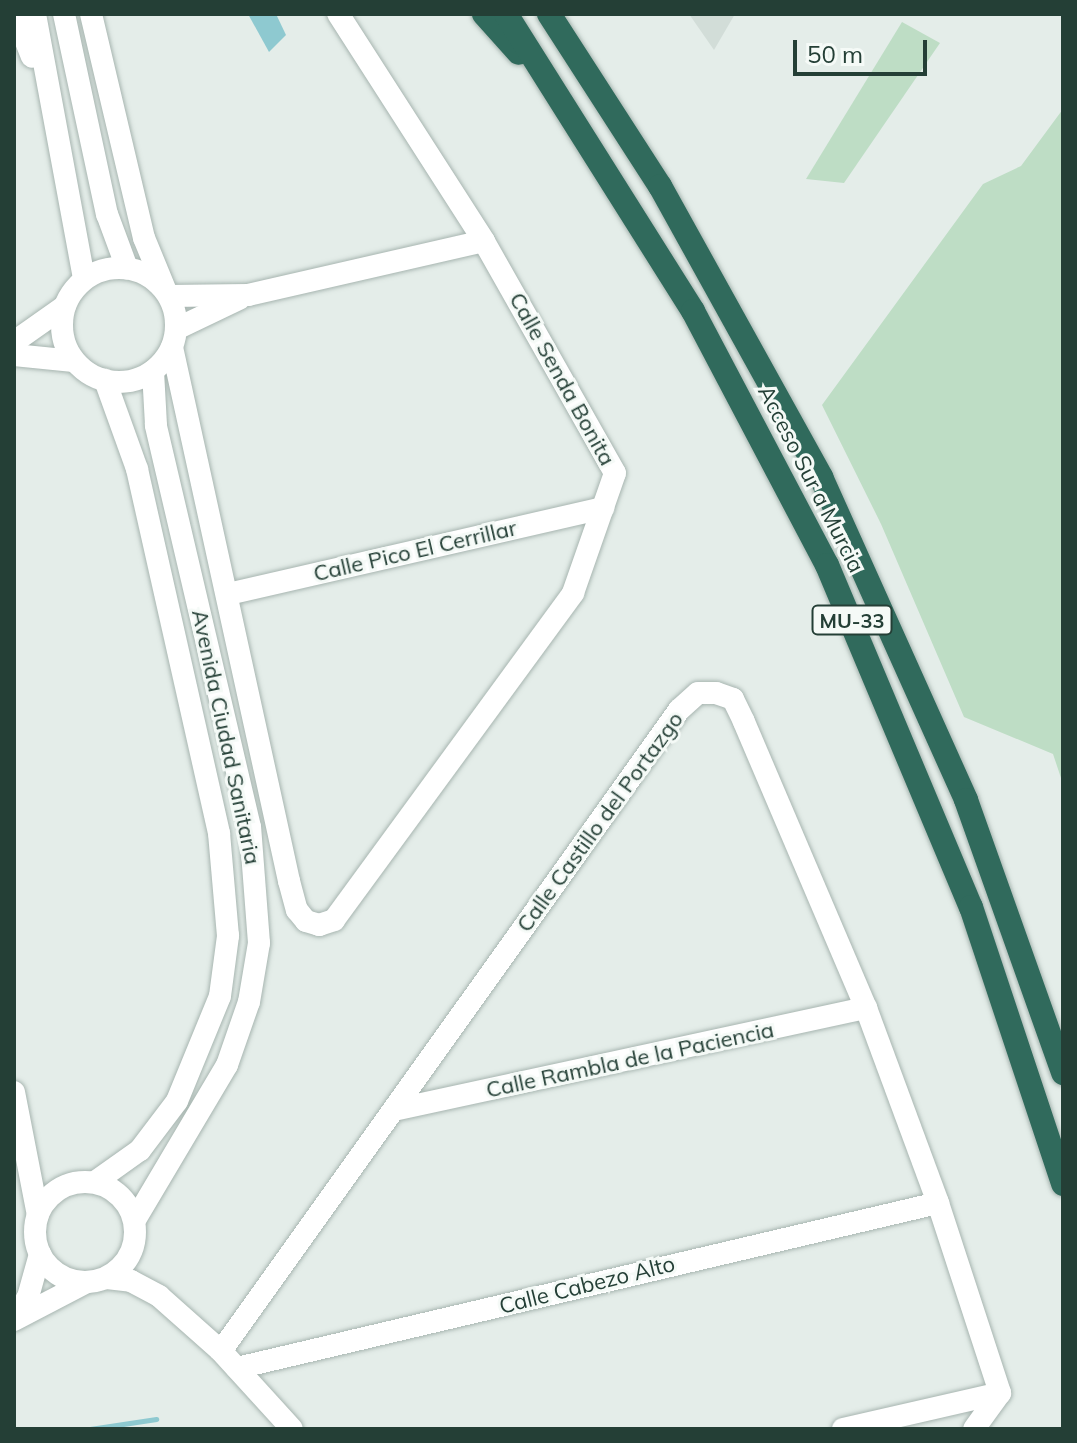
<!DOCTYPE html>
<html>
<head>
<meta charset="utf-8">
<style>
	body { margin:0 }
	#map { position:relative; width:1077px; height:1443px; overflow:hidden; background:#e4ede9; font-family:Mulish,sans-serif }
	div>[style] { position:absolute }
	.built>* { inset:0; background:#d2ddd8 }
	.green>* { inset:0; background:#beddc5 }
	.water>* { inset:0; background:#8ec9d0 }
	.stream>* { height:5px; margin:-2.5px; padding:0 2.5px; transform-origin:2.5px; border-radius:2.5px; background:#8ec9d0 }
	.roads { filter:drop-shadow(0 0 2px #a7b5b0) drop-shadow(0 0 2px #a7b5b0) }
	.minor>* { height:22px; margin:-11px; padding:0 11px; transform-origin:11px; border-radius:11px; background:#fff }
	.minor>.ring { margin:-11px; padding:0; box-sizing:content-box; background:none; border:22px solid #fff; border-radius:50% }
	.highway>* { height:24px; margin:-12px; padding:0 12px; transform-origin:12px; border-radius:12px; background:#306a5c }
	span { translate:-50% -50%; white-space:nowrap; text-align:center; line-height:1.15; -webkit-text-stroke:6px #f5faf7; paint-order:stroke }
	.shield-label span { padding:2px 6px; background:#f5faf7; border:2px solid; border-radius:6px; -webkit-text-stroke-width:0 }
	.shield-label { font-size:20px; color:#243f36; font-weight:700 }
	.street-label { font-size:22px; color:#243f36 }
	.frame { position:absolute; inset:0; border:16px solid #243f36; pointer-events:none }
	.scale { position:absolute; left:793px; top:40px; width:134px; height:36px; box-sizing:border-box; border:4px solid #243f36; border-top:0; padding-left:10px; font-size:24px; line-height:28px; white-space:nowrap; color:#243f36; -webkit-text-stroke:6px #f5faf7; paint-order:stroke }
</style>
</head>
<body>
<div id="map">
	<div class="built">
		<i style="clip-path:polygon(689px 14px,735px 14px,714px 50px)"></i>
	</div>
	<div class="green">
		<i style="clip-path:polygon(902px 22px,940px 43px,844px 183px,806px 179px)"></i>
		<i style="clip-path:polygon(1063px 109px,1063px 784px,1053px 754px,964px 717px,881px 524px,822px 405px,983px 184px,1021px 166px)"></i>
	</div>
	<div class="water">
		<i style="clip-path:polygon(248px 14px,276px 14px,286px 35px,269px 52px)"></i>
	</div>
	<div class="stream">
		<i style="left:90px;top:1429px;width:67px;rotate:-8.6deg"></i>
	</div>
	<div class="roads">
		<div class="minor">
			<i style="left:15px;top:14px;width:46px;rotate:68.4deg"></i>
			<i style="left:35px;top:14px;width:269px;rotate:79.5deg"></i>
			<i style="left:64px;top:14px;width:205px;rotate:77.9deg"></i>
			<i style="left:107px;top:214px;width:58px;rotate:69.7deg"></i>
			<i style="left:91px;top:14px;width:230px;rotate:76.7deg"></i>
			<i style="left:144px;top:238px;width:55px;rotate:67.6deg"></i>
			<i class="ring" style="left:62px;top:268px;width:92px;height:92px"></i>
			<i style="left:169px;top:296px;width:79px;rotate:-0.7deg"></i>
			<i style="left:248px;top:295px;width:242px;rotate:-12.9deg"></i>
			<i style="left:176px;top:329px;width:70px;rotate:-25.5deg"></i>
			<i style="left:14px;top:342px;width:62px;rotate:-35.2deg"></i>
			<i style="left:172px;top:347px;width:547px;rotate:77.64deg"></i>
			<i style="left:289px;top:881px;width:30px;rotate:75deg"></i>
			<i style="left:297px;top:910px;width:14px;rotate:51deg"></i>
			<i style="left:306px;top:921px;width:14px;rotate:17deg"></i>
			<i style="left:319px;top:925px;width:16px;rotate:-18deg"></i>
			<i style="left:334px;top:920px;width:405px;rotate:-53.8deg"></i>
			<i style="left:573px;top:593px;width:127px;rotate:-70.7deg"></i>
			<i style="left:615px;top:473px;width:266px;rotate:-119.5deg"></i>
			<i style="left:484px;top:241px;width:270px;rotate:-122.7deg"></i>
			<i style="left:14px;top:355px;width:60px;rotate:5.7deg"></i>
			<i style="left:228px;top:594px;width:385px;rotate:-12.9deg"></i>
			<i style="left:14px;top:1092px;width:125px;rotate:79deg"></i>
			<i style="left:394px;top:1110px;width:483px;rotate:-12.2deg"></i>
			<i class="ring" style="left:35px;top:1182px;width:78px;height:78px"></i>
			<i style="left:95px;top:1182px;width:55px;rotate:-35.4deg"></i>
			<i style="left:140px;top:1150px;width:61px;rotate:-52.9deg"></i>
			<i style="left:177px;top:1101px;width:113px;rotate:-67.7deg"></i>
			<i style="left:220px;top:996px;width:61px;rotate:-82.4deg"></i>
			<i style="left:228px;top:936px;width:103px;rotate:-95deg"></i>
			<i style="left:219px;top:833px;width:373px;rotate:-102.7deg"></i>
			<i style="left:137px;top:469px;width:95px;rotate:-109.8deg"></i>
			<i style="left:135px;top:1220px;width:180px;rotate:-59.3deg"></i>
			<i style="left:227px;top:1065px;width:67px;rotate:-70.8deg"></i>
			<i style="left:249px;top:1002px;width:60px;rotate:-80.4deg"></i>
			<i style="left:259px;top:943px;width:116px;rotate:-94.4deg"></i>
			<i style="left:250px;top:827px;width:413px;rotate:-103.2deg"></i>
			<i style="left:156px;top:425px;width:54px;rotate:-93.2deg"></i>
			<i style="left:107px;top:1278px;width:24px;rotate:7deg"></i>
			<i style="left:131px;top:1281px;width:32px;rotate:28deg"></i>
			<i style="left:159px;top:1296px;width:83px;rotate:41.6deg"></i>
			<i style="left:221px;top:1351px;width:105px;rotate:47.7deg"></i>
			<i style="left:16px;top:1316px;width:22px;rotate:-58deg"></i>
			<i style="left:28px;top:1297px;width:45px;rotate:-74.4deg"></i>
			<i style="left:14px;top:1320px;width:80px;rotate:-27.5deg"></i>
			<i style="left:221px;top:1351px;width:788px;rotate:-54.45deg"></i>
			<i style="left:679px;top:710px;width:25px;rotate:-42deg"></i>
			<i style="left:698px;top:693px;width:18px"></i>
			<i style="left:716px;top:693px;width:18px;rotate:19deg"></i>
			<i style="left:733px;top:699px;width:25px;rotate:64deg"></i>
			<i style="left:744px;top:722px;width:311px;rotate:66.9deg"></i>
			<i style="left:866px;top:1008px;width:208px;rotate:69.7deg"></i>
			<i style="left:938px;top:1203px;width:200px;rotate:71.9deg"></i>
			<i style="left:1000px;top:1393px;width:44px;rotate:125.8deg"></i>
			<i style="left:237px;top:1368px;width:720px;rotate:-13.25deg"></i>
			<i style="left:843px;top:1429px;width:161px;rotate:-12.9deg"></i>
		</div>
		<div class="highway">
			<i style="left:484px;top:14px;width:52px;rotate:48.1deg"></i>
			<i style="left:506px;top:14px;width:351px;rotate:57.8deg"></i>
			<i style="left:693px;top:311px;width:287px;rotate:62.2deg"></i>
			<i style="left:827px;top:565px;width:371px;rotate:67.2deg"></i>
			<i style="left:971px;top:907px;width:292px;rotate:71.6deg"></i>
			<i style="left:549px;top:14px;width:205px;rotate:57.2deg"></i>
			<i style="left:660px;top:186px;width:333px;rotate:61deg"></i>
			<i style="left:821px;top:477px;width:354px;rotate:65.8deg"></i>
			<i style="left:966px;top:800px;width:290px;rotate:70.4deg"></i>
		</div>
	</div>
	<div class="shield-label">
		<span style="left:852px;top:620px">MU-33</span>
	</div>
	<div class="street-label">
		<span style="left:562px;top:379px;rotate:61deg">Calle Senda Bonita</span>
		<span style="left:811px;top:479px;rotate:63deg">Acceso Sur a Murcia</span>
		<span style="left:415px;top:551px;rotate:-13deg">Calle Pico El Cerrillar</span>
		<span style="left:226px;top:737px;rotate:78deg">Avenida Ciudad Sanitaria</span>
		<span style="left:600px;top:822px;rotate:-54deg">Calle Castillo del Portazgo</span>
		<span style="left:630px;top:1060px;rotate:-12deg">Calle Rambla de la Paciencia</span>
		<span style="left:587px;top:1285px;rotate:-14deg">Calle Cabezo Alto</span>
	</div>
	<div class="frame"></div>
	<div class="scale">50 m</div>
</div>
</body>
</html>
